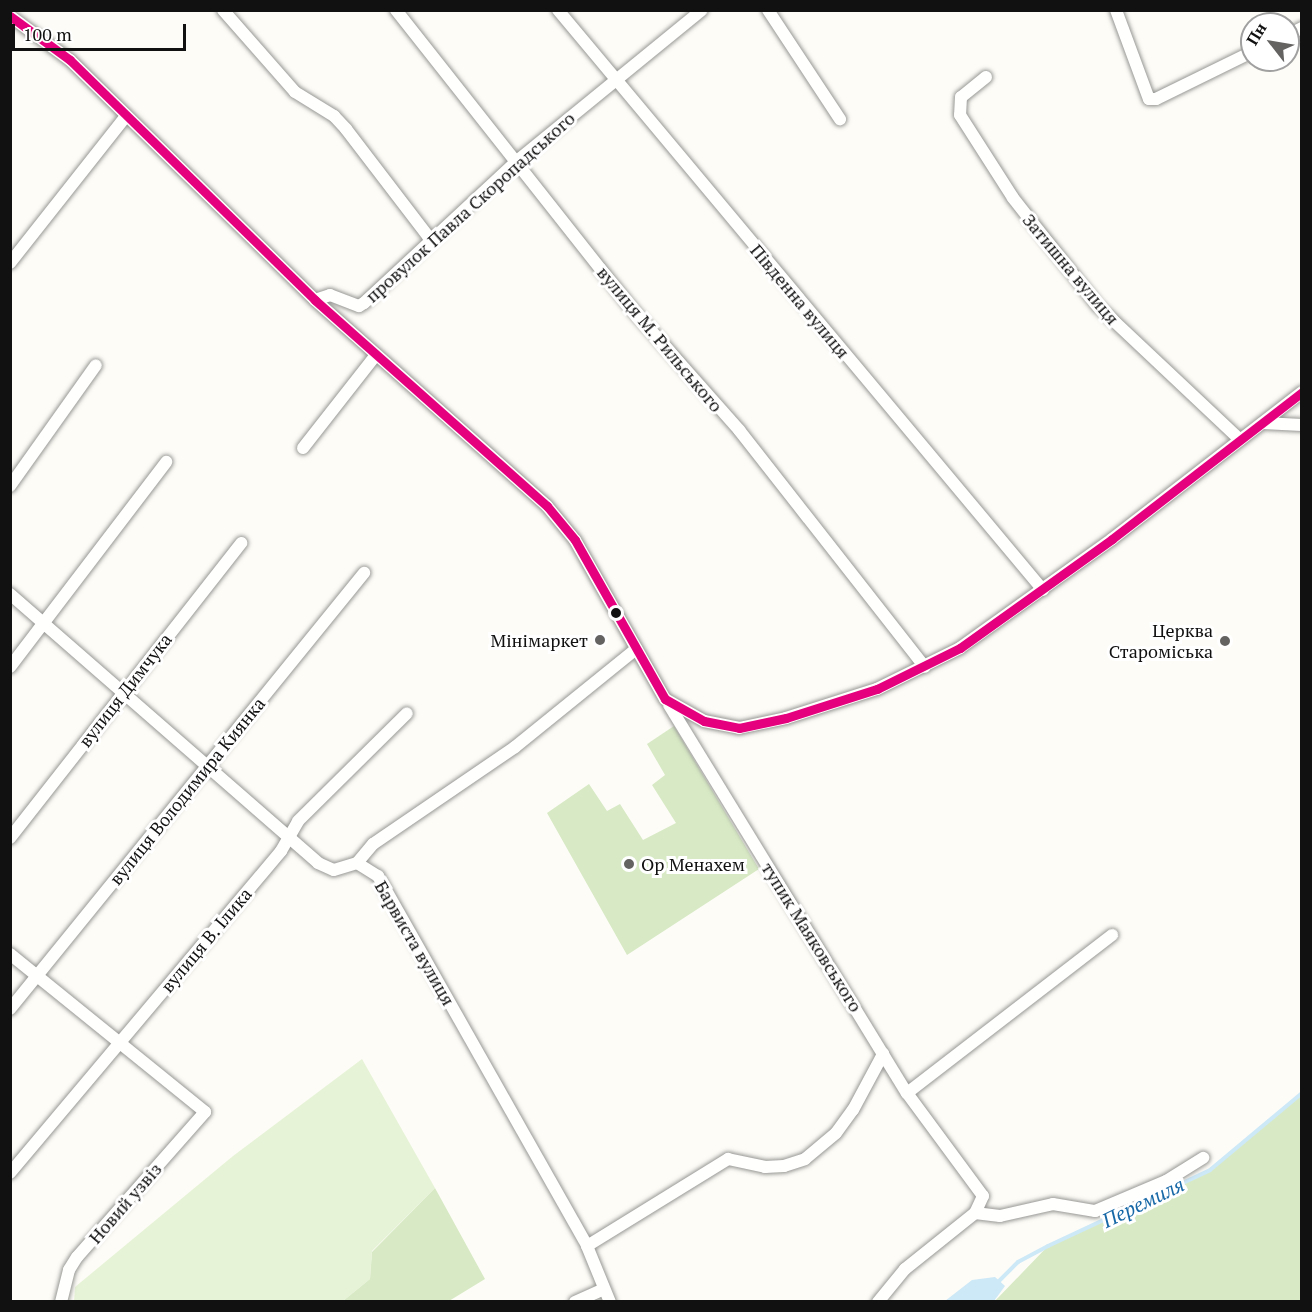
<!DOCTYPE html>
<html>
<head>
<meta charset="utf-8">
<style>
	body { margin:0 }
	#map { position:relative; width:1312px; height:1312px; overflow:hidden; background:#fdfcf7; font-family:"PT Serif",serif }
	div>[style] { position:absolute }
	.green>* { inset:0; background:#e7f3d7 }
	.forest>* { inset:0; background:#d8eac5 }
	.water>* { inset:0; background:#cde8f7 }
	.stream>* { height:4px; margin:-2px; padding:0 2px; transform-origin:2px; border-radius:2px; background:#cde8f7 }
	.roads { filter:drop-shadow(0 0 2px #979795) drop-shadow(0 0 2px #979795) }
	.minor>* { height:12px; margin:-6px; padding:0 6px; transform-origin:6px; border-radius:6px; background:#fffffe }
	.bus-1>* { height:9px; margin:-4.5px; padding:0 4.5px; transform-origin:4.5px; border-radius:4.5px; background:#e5007d }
	.dots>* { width:16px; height:16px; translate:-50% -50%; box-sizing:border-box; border:3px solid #fff; border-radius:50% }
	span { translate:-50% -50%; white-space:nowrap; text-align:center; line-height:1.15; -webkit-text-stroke:6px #fff; paint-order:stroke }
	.street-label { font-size:18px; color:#111 }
	.poi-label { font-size:18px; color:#111 }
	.right { translate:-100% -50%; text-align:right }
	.left { translate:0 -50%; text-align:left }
	.water-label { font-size:20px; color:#1768a6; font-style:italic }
	.frame { position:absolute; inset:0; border:12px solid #111; pointer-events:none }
	.north { position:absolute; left:1240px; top:12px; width:60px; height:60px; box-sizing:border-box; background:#fff; border:2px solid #a0a0a0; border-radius:50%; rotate:301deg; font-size:16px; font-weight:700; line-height:24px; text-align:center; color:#111 }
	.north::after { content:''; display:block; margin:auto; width:21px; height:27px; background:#646362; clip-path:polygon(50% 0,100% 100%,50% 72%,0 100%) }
	.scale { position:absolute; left:12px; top:24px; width:174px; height:27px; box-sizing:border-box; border:3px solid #111; border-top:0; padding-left:8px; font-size:18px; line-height:21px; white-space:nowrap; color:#111; -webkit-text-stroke:4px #fff; paint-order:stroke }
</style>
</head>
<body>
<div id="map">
	<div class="green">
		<i style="clip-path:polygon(362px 1059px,435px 1188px,372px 1251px,370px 1279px,343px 1301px,74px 1302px,75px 1287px,233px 1156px)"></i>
	</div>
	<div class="forest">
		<i style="clip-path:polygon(674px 726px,759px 869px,627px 955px,547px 813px,589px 784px,607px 811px,620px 804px,643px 840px,676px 823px,652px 785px,665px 775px,647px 744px)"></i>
		<i style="clip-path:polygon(1301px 1093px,1301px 1301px,994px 1302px,1048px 1246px,1210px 1170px)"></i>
		<i style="clip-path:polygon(435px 1188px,485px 1279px,449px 1301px,343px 1301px,370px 1279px,372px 1252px)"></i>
	</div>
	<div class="water">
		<i style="clip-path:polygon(995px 1277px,1005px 1286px,994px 1301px,945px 1301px,972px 1280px)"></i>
	</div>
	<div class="stream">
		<i style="left:997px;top:1283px;width:30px;rotate:-45deg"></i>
		<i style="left:1018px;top:1262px;width:34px;rotate:-28deg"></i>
		<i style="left:1048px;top:1246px;width:179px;rotate:-25.1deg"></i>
		<i style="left:1210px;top:1170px;width:120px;rotate:-39.9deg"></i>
	</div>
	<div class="roads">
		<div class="minor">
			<i style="left:223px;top:10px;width:109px;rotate:48.7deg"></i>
			<i style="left:295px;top:92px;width:46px;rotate:31.6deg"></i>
			<i style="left:334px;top:116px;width:18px;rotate:47deg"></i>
			<i style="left:346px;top:129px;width:140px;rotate:52.6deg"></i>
			<i style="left:396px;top:10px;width:381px;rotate:51.7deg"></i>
			<i style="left:632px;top:309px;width:162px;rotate:48.5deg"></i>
			<i style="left:739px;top:430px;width:301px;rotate:51.9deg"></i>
			<i style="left:558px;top:10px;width:756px;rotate:50.1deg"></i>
			<i style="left:768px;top:10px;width:131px;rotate:56.6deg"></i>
			<i style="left:1116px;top:10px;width:95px;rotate:69.7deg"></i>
			<i style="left:1149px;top:99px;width:7px"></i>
			<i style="left:1156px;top:99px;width:107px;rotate:-26.1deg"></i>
			<i style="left:10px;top:16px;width:74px;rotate:36.3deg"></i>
			<i style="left:70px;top:60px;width:343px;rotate:44.4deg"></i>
			<i style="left:315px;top:300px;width:310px;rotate:41.6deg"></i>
			<i style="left:547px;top:506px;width:44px;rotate:50.5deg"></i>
			<i style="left:575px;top:540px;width:183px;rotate:60.5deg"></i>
			<i style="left:665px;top:699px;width:45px;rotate:29.4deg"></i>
			<i style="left:704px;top:721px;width:36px;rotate:11deg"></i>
			<i style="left:739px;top:728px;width:48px;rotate:-12deg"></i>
			<i style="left:786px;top:718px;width:96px;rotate:-17.7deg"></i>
			<i style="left:877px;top:689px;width:93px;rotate:-26.3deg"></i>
			<i style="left:960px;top:648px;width:187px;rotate:-35.6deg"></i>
			<i style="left:1112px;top:539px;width:240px;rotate:-37.7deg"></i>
			<i style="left:1288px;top:35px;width:16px;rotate:-27deg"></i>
			<i style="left:986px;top:77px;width:32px;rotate:141deg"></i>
			<i style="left:961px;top:97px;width:18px;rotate:93deg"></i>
			<i style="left:960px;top:115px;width:98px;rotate:57.4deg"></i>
			<i style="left:1013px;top:198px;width:137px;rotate:51.8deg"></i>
			<i style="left:1098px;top:306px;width:195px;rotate:43.3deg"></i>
			<i style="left:10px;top:263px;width:187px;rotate:-51.7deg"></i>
			<i style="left:315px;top:300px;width:16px;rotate:-18deg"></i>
			<i style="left:330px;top:295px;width:31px;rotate:21deg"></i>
			<i style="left:359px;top:306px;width:6px;rotate:-31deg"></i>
			<i style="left:364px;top:303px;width:210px;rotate:-42.9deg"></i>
			<i style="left:518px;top:160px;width:237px;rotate:-39.2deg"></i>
			<i style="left:1263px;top:423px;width:39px;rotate:3deg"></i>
			<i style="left:303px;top:448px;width:118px;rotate:-51.9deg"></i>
			<i style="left:10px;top:486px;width:148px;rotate:-54.6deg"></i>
			<i style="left:10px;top:594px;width:409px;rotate:41.1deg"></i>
			<i style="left:318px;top:863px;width:17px;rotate:24deg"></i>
			<i style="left:334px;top:870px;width:24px;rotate:-17deg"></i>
			<i style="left:357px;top:863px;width:25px;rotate:32deg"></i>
			<i style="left:378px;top:876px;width:425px;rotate:60.5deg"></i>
			<i style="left:587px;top:1246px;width:61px;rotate:67.7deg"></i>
			<i style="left:10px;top:667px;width:258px;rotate:-52.7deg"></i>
			<i style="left:669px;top:705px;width:455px;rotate:58.5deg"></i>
			<i style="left:907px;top:1093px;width:128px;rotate:53.6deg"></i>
			<i style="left:983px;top:1196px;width:19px;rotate:115deg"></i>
			<i style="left:975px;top:1213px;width:90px;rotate:141.3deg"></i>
			<i style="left:905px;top:1269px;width:43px;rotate:129.3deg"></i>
			<i style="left:10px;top:838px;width:375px;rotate:-51.9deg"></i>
			<i style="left:357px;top:863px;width:25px;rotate:-50deg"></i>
			<i style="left:373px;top:844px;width:172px;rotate:-34.3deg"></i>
			<i style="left:515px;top:747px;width:156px;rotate:-39deg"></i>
			<i style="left:10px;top:954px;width:251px;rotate:39deg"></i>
			<i style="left:205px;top:1112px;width:193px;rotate:131.4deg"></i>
			<i style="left:77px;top:1257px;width:15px;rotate:122deg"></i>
			<i style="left:69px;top:1270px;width:33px;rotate:104deg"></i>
			<i style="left:10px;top:1009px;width:562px;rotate:-50.93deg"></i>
			<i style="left:907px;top:1093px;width:259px;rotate:-37.6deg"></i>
			<i style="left:10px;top:1173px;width:421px;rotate:-49.9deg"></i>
			<i style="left:281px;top:851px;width:34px;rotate:-60deg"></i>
			<i style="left:298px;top:821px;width:153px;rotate:-44.7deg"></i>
			<i style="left:975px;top:1213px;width:25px;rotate:7deg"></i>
			<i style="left:1000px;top:1216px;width:54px;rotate:-12.8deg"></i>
			<i style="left:1053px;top:1204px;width:43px;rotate:9.5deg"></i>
			<i style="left:1095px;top:1211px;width:77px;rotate:-22.9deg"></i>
			<i style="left:1166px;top:1181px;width:44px;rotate:-31.9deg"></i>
			<i style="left:587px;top:1246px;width:166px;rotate:-31.7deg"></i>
			<i style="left:728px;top:1159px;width:38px;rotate:12deg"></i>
			<i style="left:765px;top:1167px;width:19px;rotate:-3deg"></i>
			<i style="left:784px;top:1166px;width:22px;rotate:-18deg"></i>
			<i style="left:805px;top:1159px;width:40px;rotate:-40deg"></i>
			<i style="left:836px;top:1133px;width:29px;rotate:-54deg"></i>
			<i style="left:853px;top:1110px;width:64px;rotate:-61.8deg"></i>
			<i style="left:575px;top:1302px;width:30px;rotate:-24deg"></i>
		</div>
	</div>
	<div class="bus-1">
		<i style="left:10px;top:16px;width:74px;rotate:36.3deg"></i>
		<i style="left:70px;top:60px;width:343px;rotate:44.4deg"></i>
		<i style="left:315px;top:300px;width:310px;rotate:41.6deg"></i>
		<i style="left:547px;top:506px;width:44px;rotate:50.5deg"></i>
		<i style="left:575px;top:540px;width:183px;rotate:60.5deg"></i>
		<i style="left:665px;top:699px;width:45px;rotate:29.4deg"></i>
		<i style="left:704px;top:721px;width:36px;rotate:11deg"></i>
		<i style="left:739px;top:728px;width:48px;rotate:-12deg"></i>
		<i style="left:786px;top:718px;width:96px;rotate:-17.7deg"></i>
		<i style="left:877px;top:689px;width:93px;rotate:-26.3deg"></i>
		<i style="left:960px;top:648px;width:187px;rotate:-35.6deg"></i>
		<i style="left:1112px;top:539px;width:240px;rotate:-37.7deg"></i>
	</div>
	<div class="dots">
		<i style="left:616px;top:613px;background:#111"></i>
		<i style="left:600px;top:640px;background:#646362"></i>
		<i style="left:1225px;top:641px;background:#646362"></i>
		<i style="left:629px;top:864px;background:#646362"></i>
	</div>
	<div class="street-label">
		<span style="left:470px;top:207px;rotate:-42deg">провулок Павла Скоропадського</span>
		<span style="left:1071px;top:269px;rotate:50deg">Затишна вулиця</span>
		<span style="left:800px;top:301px;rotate:50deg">Південна вулиця</span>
		<span style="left:660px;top:339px;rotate:50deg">вулиця М. Рильського</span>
		<span style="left:125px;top:690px;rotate:-52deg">вулиця Димчука</span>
		<span style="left:187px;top:791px;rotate:-51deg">вулиця Володимира Киянка</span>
		<span style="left:812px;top:937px;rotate:58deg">тупик Маяковського</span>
		<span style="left:206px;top:940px;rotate:-50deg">вулиця В. Ілика</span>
		<span style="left:415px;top:943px;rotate:60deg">Барвиста вулиця</span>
		<span style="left:125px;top:1203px;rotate:-49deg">Новий узвіз</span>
	</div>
	<div class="poi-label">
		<span class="right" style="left:1213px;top:641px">Церква<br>Староміська</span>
		<span class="right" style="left:588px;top:640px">Мінімаркет</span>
		<span class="left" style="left:641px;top:864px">Ор Менахем</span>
	</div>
	<div class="water-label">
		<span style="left:1143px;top:1202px;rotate:-26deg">Перемиля</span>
	</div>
	<div class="frame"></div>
	<div class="north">Пн</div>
	<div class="scale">100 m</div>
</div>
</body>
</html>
